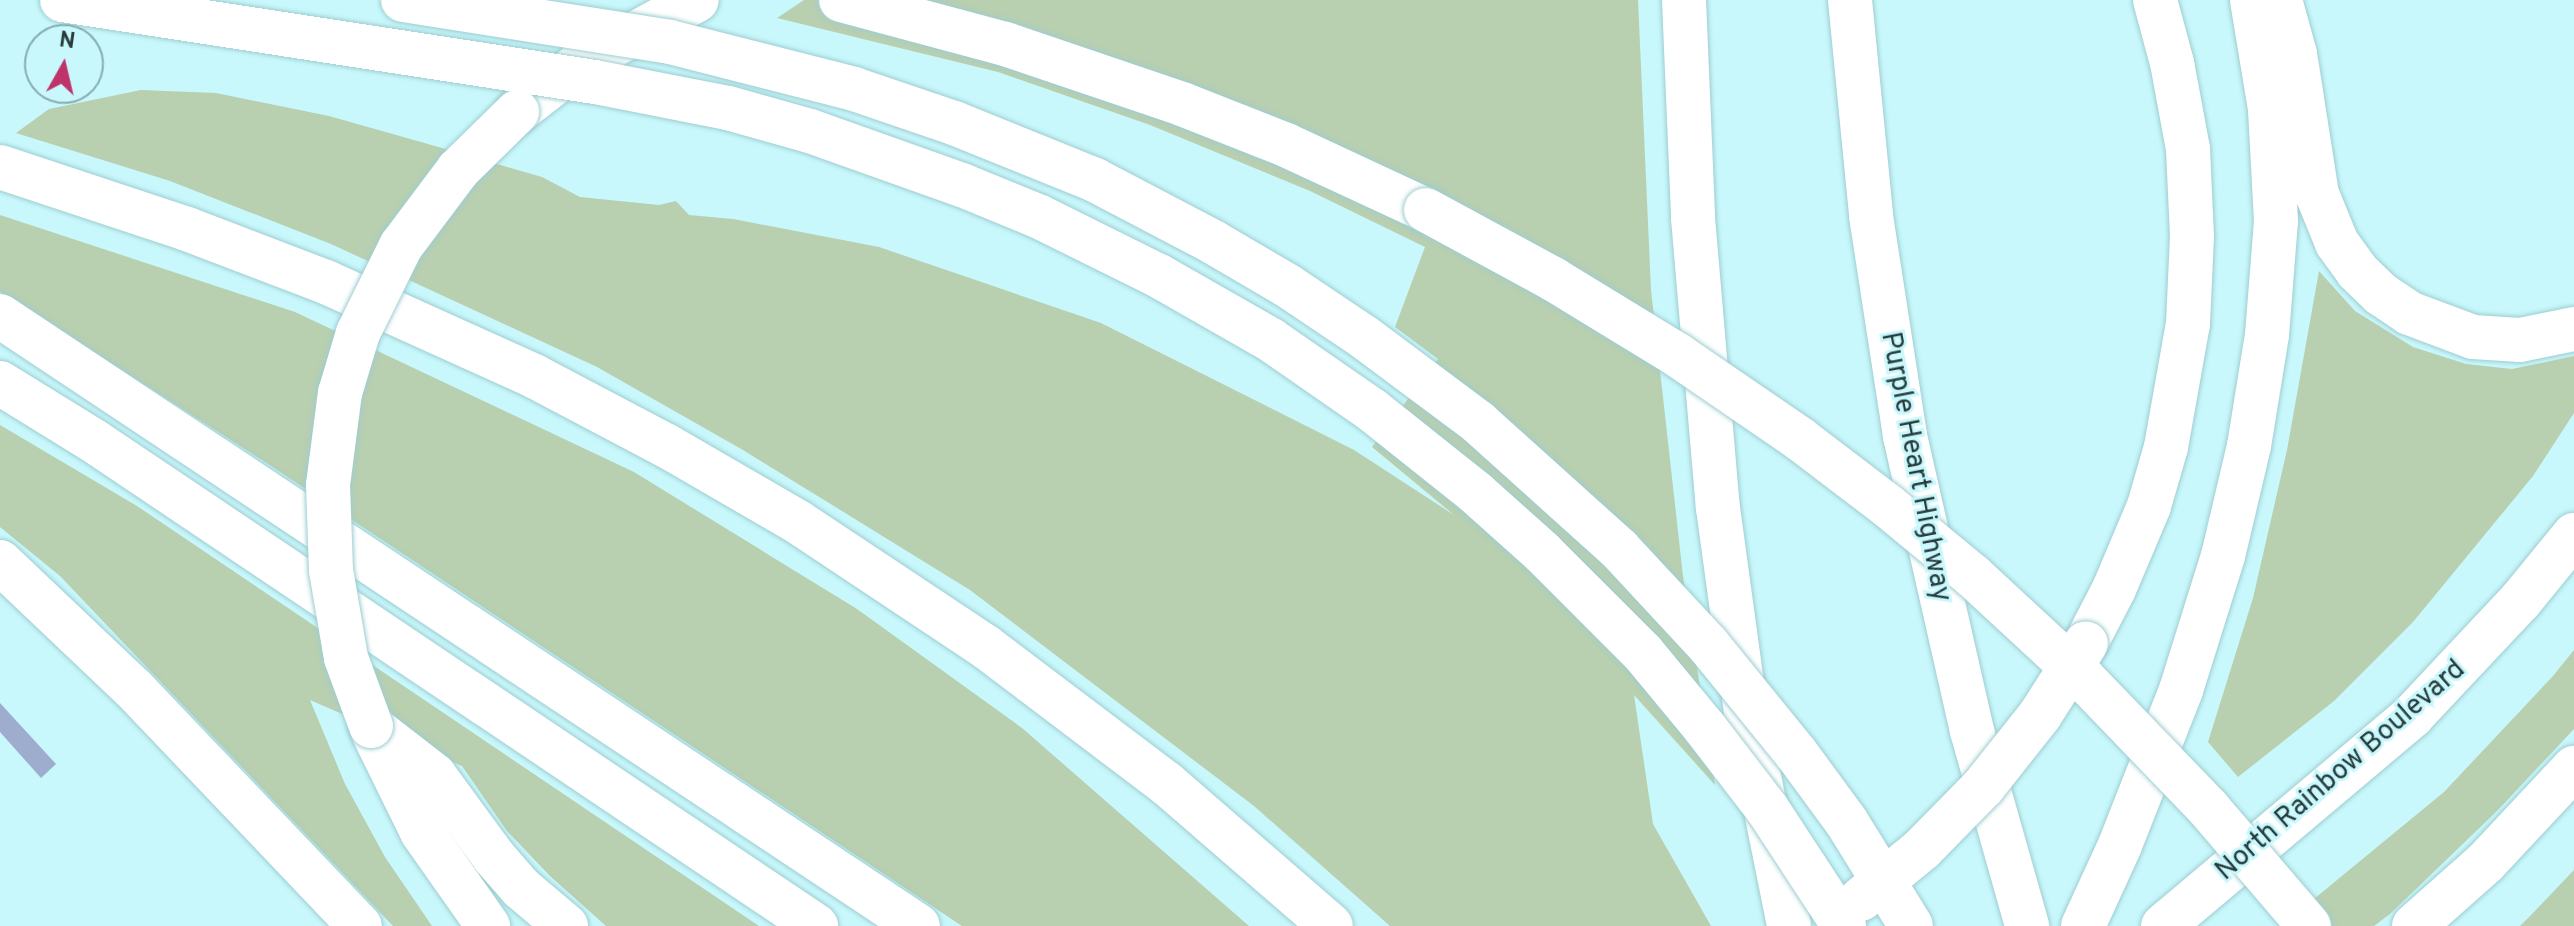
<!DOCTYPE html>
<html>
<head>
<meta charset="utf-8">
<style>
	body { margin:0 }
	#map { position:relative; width:2574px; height:926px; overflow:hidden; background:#c8f8fc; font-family:Overpass,sans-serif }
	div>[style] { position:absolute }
	.green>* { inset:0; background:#b8cfb0 }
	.water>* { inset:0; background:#9eadcd }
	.roads { filter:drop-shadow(0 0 2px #9ecdd1) drop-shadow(0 0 2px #9ecdd1) }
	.primary>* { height:44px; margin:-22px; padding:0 22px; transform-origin:22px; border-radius:22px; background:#fff }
	.highway>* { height:44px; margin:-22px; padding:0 22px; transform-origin:22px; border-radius:22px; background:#fff }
	.bridges { filter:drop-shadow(0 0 2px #9ecdd1) drop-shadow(0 0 2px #9ecdd1) }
	.highway-bridge>* { height:44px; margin:-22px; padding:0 22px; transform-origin:22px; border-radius:22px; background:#fff }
	span { translate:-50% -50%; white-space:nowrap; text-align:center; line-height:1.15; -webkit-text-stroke:6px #c8f8fc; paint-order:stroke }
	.street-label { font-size:28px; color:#273a3c }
	.north { position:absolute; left:24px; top:24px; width:80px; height:80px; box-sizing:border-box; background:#c8f8fc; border:2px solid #88acaf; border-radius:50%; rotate:8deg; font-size:22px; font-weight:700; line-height:32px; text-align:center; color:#273a3c }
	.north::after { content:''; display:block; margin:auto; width:28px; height:36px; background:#be3369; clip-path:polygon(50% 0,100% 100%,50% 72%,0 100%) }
</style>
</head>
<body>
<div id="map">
	<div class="green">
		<i style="clip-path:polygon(804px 0,1638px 0,1651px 290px,1683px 576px,1715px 785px,1634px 695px,1653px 824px,1711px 926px,1390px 926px,1254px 806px,970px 590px,743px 450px,597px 367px,331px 244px,170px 181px,16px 133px,49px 109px,141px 90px,216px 93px,329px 116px,421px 142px,542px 177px,580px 197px,659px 205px,676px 201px,689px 215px,733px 219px,879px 247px,1101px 323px,1354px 450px,1454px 515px,1372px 447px,1438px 359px,1395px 327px,1425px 247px,1310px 191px,1150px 125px,998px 72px,777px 18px)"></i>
		<i style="clip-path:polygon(0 215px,295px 312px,634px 472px,857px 609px,1022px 728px,1249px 926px,962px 926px,265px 462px,0 292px)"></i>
		<i style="clip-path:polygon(2319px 271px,2355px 311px,2413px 347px,2466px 364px,2512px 369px,2574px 356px,2574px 413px,2533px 476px,2413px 622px,2334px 701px,2238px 777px,2208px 742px,2253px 598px,2287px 450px)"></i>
		<i style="clip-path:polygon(0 425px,137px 506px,759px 926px,606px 926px,550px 876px,507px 831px,462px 766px,310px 700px,345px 784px,385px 857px,432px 926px,393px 926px,60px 576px,0 527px)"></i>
		<i style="clip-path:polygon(2574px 650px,2574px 729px,2497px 811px,2390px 914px,2374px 926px,2281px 926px,2444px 792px,2553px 676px)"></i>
		<i style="clip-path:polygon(2574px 870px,2574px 926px,2520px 926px,2534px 912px)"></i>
	</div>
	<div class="water">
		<i style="clip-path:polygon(0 703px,56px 764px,41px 778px,0 732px)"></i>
	</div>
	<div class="roads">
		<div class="primary">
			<i style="left:2163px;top:926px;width:326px;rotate:-40.1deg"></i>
			<i style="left:2412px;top:716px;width:159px;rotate:-46.8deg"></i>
			<i style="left:2521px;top:600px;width:84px;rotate:-50.8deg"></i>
			<i style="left:2414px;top:926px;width:96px;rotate:-41.6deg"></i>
			<i style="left:2486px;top:862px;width:129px;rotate:-46.9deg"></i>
		</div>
		<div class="highway">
			<i style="left:841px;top:0;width:170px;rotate:15deg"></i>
			<i style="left:1005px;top:44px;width:187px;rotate:18.7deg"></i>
			<i style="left:1182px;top:104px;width:112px;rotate:21.5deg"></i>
			<i style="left:1286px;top:145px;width:154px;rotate:24.9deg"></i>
			<i style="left:1684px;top:0;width:218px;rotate:87.6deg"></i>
			<i style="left:1693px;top:218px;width:291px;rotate:85.1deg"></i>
			<i style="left:1718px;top:508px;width:206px;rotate:82.2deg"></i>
			<i style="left:1746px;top:712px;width:218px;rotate:78.6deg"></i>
			<i style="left:1850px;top:0;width:217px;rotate:84.4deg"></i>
			<i style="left:1871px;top:216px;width:223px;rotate:81.2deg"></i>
			<i style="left:1905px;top:436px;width:303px;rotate:77.2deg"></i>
			<i style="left:1972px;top:731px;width:203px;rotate:74.2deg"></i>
			<i style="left:2280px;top:0;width:56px;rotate:74.5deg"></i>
			<i style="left:2295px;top:54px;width:142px;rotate:81.1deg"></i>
			<i style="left:2317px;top:194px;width:53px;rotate:67.8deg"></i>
			<i style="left:2337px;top:243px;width:34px;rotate:54deg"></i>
			<i style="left:2357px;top:271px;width:33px;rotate:44deg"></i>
			<i style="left:2381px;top:294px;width:34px;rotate:34deg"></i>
			<i style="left:2409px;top:313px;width:68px;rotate:20.6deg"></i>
			<i style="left:2473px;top:337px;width:47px;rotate:3.7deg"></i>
			<i style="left:2520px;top:340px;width:55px;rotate:-11.5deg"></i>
			<i style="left:517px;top:112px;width:78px;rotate:-37.7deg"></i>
			<i style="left:579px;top:64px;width:134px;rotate:-28.5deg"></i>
			<i style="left:0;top:167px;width:197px;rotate:18.3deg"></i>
			<i style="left:187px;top:229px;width:149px;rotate:20.9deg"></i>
			<i style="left:326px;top:282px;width:228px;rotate:24.3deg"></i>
			<i style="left:534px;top:376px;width:150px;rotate:27.8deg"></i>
			<i style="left:667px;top:446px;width:151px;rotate:30.1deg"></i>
			<i style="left:798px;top:522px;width:226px;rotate:33.6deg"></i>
			<i style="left:986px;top:647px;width:226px;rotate:37.1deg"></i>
			<i style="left:1166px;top:783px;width:218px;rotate:40.9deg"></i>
			<i style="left:0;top:316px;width:1102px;rotate:33.6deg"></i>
			<i style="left:0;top:383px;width:110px;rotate:31.7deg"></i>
			<i style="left:94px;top:441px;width:870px;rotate:33.89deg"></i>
			<i style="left:0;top:562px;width:183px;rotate:43.5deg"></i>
			<i style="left:133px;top:688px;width:329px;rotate:46.4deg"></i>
			<i style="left:2086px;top:643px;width:61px;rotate:-62.6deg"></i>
			<i style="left:2114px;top:589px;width:90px;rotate:-67.1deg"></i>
			<i style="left:2149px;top:506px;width:61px;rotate:-73.9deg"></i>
			<i style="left:2166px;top:447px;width:125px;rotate:-79.9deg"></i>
			<i style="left:2188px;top:324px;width:87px;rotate:-87.4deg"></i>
			<i style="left:2192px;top:237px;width:88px;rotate:-92.6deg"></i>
			<i style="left:2188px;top:149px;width:87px;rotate:-100.5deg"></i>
			<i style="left:2172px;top:63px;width:65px;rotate:-105.1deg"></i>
			<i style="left:371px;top:726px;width:80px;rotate:37.9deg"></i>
			<i style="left:434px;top:775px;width:102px;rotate:53.8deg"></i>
			<i style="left:494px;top:857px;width:41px;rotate:48.9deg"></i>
			<i style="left:521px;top:888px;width:59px;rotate:40.2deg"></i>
			<i style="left:373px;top:732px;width:111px;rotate:63.9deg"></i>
			<i style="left:422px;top:832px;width:115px;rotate:54.9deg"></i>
			<i style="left:2083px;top:926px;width:89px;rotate:-65.4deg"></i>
			<i style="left:2120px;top:845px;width:167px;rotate:-68.5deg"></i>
			<i style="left:2181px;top:690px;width:140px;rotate:-72.6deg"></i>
			<i style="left:2223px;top:556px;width:113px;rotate:-76.7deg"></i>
			<i style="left:2249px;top:446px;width:112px;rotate:-80.8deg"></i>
			<i style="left:2267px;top:335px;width:114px;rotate:-85.5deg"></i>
			<i style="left:2276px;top:221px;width:112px;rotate:-93.1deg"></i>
			<i style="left:2270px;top:109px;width:110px;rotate:-99.4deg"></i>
			<i style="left:2166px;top:926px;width:6px;rotate:-59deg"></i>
		</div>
	</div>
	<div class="bridges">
		<div class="highway-bridge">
			<i style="left:62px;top:0;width:539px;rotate:8.75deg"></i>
			<i style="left:595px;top:82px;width:136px;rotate:11.1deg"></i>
			<i style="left:728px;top:108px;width:85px;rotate:15.7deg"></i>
			<i style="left:810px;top:131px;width:161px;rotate:19.6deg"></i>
			<i style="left:962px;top:185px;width:84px;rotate:22.3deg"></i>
			<i style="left:1040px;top:217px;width:133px;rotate:26.4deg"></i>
			<i style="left:1159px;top:276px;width:129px;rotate:29.7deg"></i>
			<i style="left:1271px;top:340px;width:123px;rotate:34.7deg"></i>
			<i style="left:1372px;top:410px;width:132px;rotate:38.5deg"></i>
			<i style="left:1475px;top:492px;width:90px;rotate:41.8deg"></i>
			<i style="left:1542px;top:552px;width:143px;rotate:45deg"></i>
			<i style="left:1643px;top:653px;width:97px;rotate:50.4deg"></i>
			<i style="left:1705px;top:728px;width:103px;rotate:52.5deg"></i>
			<i style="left:1768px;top:810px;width:139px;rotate:56.8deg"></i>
			<i style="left:403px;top:0;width:270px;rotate:8.9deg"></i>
			<i style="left:670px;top:42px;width:190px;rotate:14.3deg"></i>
			<i style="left:854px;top:89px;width:106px;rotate:18.8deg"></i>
			<i style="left:954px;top:123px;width:152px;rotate:22deg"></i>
			<i style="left:1095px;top:180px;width:133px;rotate:27.7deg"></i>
			<i style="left:1213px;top:242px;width:87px;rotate:30.4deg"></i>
			<i style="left:1288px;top:286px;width:92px;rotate:33.9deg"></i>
			<i style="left:1364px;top:337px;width:142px;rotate:36.7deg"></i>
			<i style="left:1478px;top:422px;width:190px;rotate:42deg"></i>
			<i style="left:1619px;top:549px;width:132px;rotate:47.1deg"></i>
			<i style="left:1709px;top:646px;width:138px;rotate:50.9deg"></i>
			<i style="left:1796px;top:753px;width:84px;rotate:53.7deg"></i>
			<i style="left:1846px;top:821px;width:123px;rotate:58.2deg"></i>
			<i style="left:1426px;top:210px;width:145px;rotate:28.5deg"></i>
			<i style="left:1553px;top:279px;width:148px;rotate:31.4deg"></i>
			<i style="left:1679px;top:356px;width:147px;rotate:34.4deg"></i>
			<i style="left:1800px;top:439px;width:111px;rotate:37.3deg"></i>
			<i style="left:1888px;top:506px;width:110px;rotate:39.5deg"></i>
			<i style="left:1973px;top:576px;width:149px;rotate:42.8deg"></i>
			<i style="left:2082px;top:677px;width:183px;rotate:46.1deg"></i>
			<i style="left:2209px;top:809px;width:154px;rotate:49.5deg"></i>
			<i style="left:371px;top:726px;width:72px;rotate:-110.2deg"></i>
			<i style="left:346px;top:658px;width:89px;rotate:-99.7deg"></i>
			<i style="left:331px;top:570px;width:85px;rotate:-92deg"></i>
			<i style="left:328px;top:485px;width:93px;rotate:-82.6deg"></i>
			<i style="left:340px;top:393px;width:63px;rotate:-73.3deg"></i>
			<i style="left:358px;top:333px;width:97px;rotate:-63.7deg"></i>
			<i style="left:401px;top:246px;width:95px;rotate:-53.1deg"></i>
			<i style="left:458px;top:170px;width:83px;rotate:-44.5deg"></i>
			<i style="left:1861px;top:899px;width:79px;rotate:-39.3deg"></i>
			<i style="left:1922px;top:849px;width:87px;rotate:-45.5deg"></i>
			<i style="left:1983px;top:787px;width:92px;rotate:-51.6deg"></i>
			<i style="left:2040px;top:715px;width:85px;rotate:-57.4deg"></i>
		</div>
	</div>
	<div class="street-label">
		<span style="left:1915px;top:467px;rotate:79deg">Purple Heart Highway</span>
		<span style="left:2341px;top:771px;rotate:-41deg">North Rainbow Boulevard</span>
	</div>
	<div class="north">N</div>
</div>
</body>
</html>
